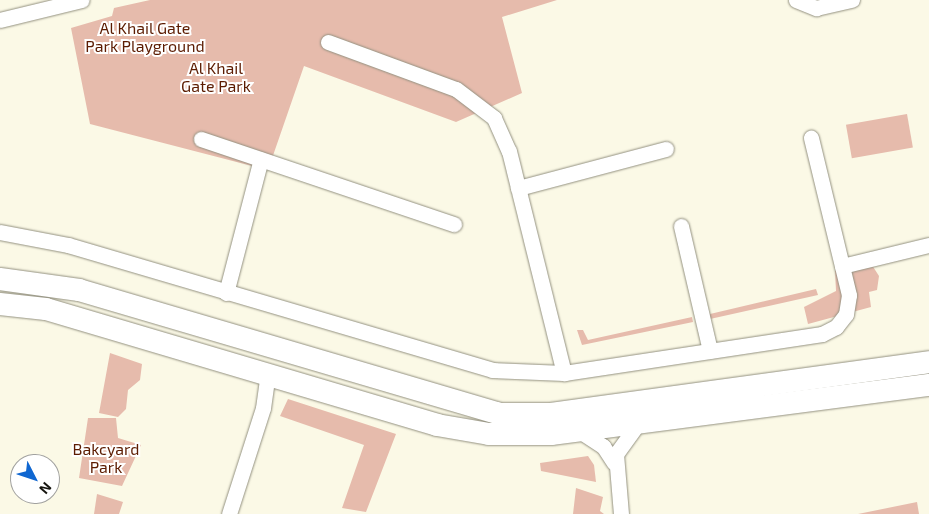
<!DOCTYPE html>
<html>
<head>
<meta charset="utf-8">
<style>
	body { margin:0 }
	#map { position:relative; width:929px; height:514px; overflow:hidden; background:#fbf9e6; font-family:"Exo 2",sans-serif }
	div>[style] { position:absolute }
	.green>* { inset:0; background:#e6bbac; transform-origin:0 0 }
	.roads { filter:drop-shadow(0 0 1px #939180) drop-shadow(0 0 1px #939180) }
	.street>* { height:15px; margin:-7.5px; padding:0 7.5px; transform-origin:7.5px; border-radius:7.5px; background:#fff }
	.secondary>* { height:22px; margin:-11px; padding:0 11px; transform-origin:11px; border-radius:11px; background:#fff }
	span { translate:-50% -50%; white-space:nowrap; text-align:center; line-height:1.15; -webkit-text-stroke:4px #fff; paint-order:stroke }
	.park-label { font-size:16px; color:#5c1c02 }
	.north { position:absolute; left:10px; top:454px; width:50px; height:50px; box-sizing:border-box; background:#fff; border:1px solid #a1a19f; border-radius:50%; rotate:131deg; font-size:14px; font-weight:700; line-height:20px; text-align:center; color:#15140e }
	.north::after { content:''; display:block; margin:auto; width:18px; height:22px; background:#1067d1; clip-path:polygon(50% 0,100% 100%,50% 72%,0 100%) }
</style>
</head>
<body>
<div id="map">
	<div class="green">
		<i style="clip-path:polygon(150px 0,557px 0,502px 17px,522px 93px,456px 122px,304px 66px,268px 170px,90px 124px,71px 28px,112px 16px,114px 8px)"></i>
		<i style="left:907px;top:114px;width:34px;height:62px;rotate:80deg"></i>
		<i style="clip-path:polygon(870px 262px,879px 276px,877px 290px,869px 292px,871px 307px,808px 324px,804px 307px,836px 291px,835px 271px)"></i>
		<i style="clip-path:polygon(816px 289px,818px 295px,710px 319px,710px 314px)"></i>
		<i style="clip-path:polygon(692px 317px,693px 322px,582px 345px,577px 330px,583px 330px,588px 340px)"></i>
		<i style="clip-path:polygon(110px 353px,142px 364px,140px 380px,128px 390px,126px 409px,118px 417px,99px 413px)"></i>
		<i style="clip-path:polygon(288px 399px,396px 434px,366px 512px,342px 508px,364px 445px,280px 416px)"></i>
		<i style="clip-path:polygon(88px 418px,116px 418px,118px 438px,141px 445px,122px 486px,79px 478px)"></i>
		<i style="clip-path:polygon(588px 456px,594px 465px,596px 482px,541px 471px,540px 463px)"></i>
		<i style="clip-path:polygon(576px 488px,603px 497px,600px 511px,604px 514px,573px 514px)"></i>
		<i style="clip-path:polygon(97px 494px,123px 502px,119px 514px,94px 514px)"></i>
		<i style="clip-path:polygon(917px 502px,919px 514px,858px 514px)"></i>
	</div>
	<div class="roads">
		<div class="street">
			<i style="left:796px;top:0;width:22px;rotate:22deg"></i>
			<i style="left:816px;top:8px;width:37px;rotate:-13deg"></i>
			<i style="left:0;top:20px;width:84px;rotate:-13.7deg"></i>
			<i style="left:328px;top:42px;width:136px;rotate:20.2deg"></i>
			<i style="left:456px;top:89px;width:48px;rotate:37.3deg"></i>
			<i style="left:494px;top:118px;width:36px;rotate:66deg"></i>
			<i style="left:509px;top:151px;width:229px;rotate:76.1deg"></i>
			<i style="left:201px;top:139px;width:267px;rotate:18.6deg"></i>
			<i style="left:518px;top:188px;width:153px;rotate:-14.8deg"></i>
			<i style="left:681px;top:226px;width:128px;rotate:76.9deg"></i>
			<i style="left:0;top:232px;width:69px;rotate:10.8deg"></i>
			<i style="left:68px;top:245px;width:442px;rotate:16.4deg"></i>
			<i style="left:492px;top:370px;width:72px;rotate:2.4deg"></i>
			<i style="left:564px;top:373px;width:261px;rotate:-8.6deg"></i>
			<i style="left:822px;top:334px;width:16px;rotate:-27deg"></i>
			<i style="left:836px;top:327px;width:16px;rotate:-52deg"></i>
			<i style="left:846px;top:314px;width:19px;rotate:-81deg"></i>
			<i style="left:849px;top:295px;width:162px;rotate:-103.6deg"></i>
			<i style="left:842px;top:266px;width:89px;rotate:-13.6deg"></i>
			<i style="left:226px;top:293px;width:138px;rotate:-75.4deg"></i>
			<i style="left:578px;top:430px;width:30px;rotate:33deg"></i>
			<i style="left:603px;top:446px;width:20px;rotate:57deg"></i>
			<i style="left:229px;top:514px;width:111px;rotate:-72.2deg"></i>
			<i style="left:263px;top:408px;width:34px;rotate:-82deg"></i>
			<i style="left:621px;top:514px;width:60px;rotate:-94.8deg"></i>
			<i style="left:616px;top:454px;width:39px;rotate:-54deg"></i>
		</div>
		<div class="secondary">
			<i style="left:0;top:279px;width:80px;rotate:7.9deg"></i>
			<i style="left:79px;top:290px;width:440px;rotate:16.4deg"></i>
			<i style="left:501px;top:414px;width:50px"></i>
			<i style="left:551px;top:414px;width:382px;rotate:-7.8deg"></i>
			<i style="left:0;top:304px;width:46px;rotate:6.2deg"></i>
			<i style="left:46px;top:309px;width:408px;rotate:16.5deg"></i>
			<i style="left:437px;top:425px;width:53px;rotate:9.8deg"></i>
			<i style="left:489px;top:434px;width:62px"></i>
			<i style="left:551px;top:434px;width:381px;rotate:-7.4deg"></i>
		</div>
	</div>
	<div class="park-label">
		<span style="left:145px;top:37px">Al Khail Gate<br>Park Playground</span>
		<span style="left:216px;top:77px">Al Khail<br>Gate Park</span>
		<span style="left:106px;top:458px">Bakcyard<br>Park</span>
	</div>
	<div class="north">N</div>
</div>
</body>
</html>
